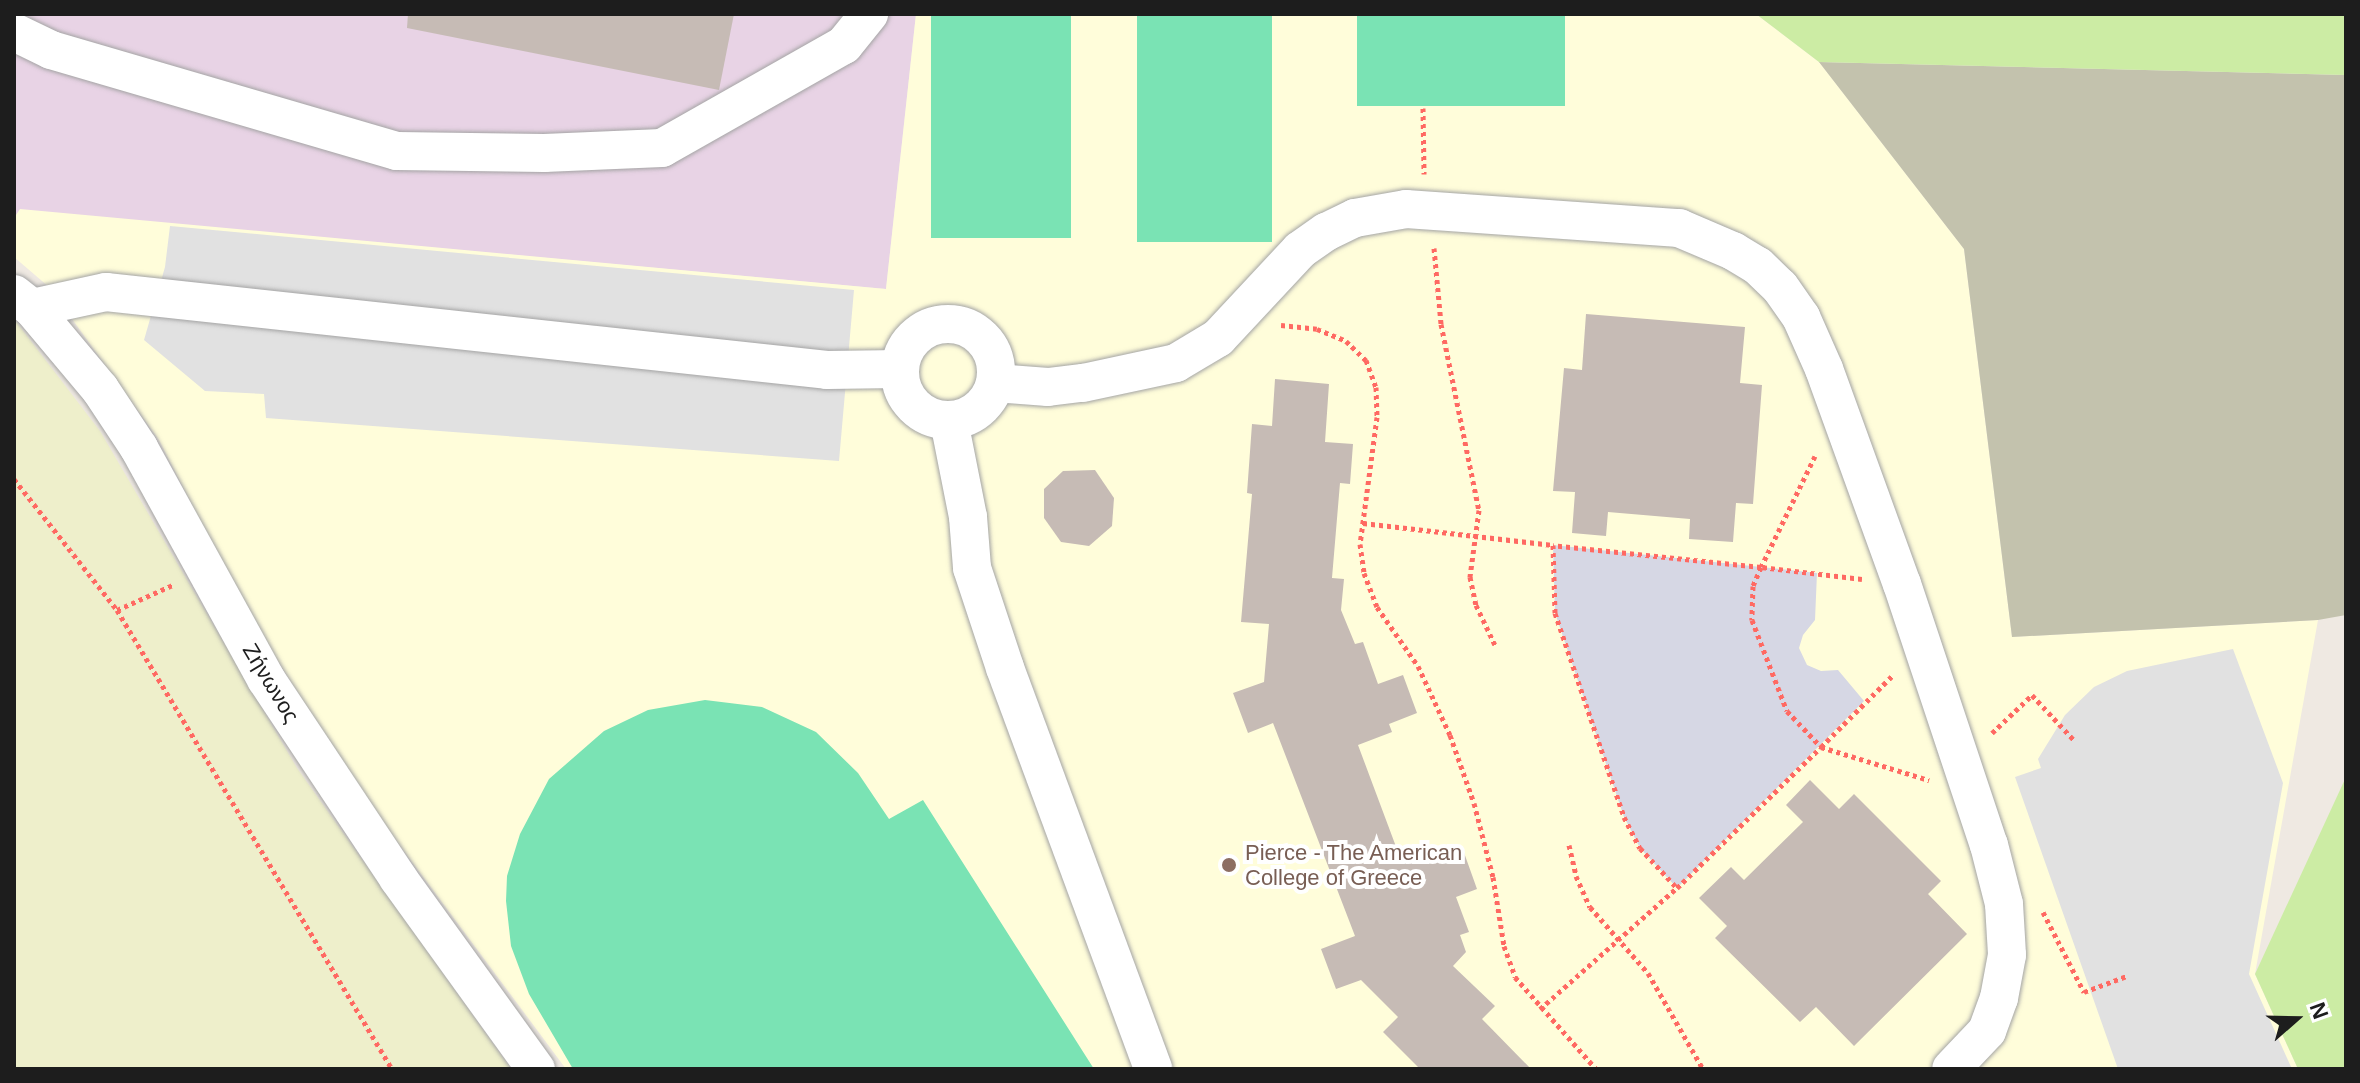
<!DOCTYPE html>
<html>
<head>
<meta charset="utf-8">
<style>
	body { margin:0 }
	#map { position:relative; width:2360px; height:1083px; overflow:hidden; background:#efe9e2; font-family:Arial,sans-serif }
	div>[style] { position:absolute }
	.industrial>* { inset:0; background:#e8d3e5 }
	.education>* { inset:0; background:#fffdda }
	.construction>* { inset:0; background:#c3c2ad }
	.farmland>* { inset:0; background:#eeefcb }
	.grass>* { inset:0; background:#cceca4 }
	.pitch>* { inset:0; background:#7ae3b4; transform-origin:0 0 }
	.parking>* { inset:0; background:#e1e1e1 }
	.plaza>* { inset:0; background:#d6d7e4 }
	.building>* { inset:0; background:#c6bbb5 }
	.path>* { height:5px; margin-top:-2.5px; transform-origin:0; background:repeating-linear-gradient(90deg,#ff6962 0 4px,transparent 0 8px) }
	.roads { filter:drop-shadow(0 0 2px #a4a4a4) drop-shadow(0 0 2px #a4a4a4) }
	.minor>* { height:38px; margin:-19px; padding:0 19px; transform-origin:19px; border-radius:19px; background:#fff }
	.minor>.ring { margin:-19px; padding:0; box-sizing:content-box; background:none; border:38px solid #fff; border-radius:50% }
	.dots>* { width:22px; height:22px; translate:-50% -50%; box-sizing:border-box; border:4px solid #fff; border-radius:50% }
	span { translate:-50% -50%; white-space:nowrap; text-align:center; line-height:1.15; -webkit-text-stroke:8px #fff; paint-order:stroke }
	.street-label { font-size:22px; color:#1d1d1d }
	.education-label { font-size:22px; color:#785e54 }
	.left { translate:0 -50%; text-align:left }
	.frame { position:absolute; inset:0; border:16px solid #1d1d1d; pointer-events:none }
	.north { position:absolute; left:2256px; top:979px; width:80px; height:80px; -webkit-text-stroke:6px #fff; paint-order:stroke; rotate:70deg; font-size:22px; font-weight:700; line-height:32px; text-align:center; color:#1d1d1d }
	.north::after { content:''; display:block; margin:auto; width:28px; height:36px; background:#1d1d1d; clip-path:polygon(50% 0,100% 100%,50% 72%,0 100%) }
</style>
</head>
<body>
<div id="map">
	<div class="industrial">
		<i style="clip-path:polygon(14px 14px,916px 14px,886px 289px,21px 210px,14px 218px)"></i>
	</div>
	<div class="education">
		<i style="clip-path:polygon(916px 14px,1756px 14px,1819px 62px,1964px 249px,2012px 637px,2318px 620px,2255px 974px,2298px 1069px,566px 1069px,357px 788px,243px 605px,159px 440px,49px 287px,14px 257px,14px 218px,20px 209px,886px 289px)"></i>
	</div>
	<div class="construction">
		<i style="clip-path:polygon(1819px 62px,2346px 75px,2346px 615px,2318px 620px,2012px 637px,1964px 249px)"></i>
	</div>
	<div class="farmland">
		<i style="clip-path:polygon(14px 319px,100px 431px,297px 768px,511px 1069px,14px 1069px)"></i>
	</div>
	<div class="grass">
		<i style="clip-path:polygon(1756px 14px,2346px 14px,2346px 75px,1819px 62px)"></i>
		<i style="clip-path:polygon(2346px 777px,2346px 1069px,2298px 1069px,2255px 974px)"></i>
	</div>
	<div class="pitch">
		<i style="left:931px;top:14px;width:140px;height:224px"></i>
		<i style="left:1137px;top:14px;width:135px;height:228px"></i>
		<i style="left:1357px;top:14px;width:208px;height:92px"></i>
		<i style="clip-path:polygon(705px 700px,762px 707px,816px 732px,858px 773px,889px 819px,923px 800px,1094px 1069px,573px 1069px,529px 994px,511px 946px,506px 901px,507px 876px,520px 834px,549px 779px,604px 731px,648px 710px)"></i>
	</div>
	<div class="parking">
		<i style="clip-path:polygon(170px 226px,854px 290px,839px 461px,266px 418px,264px 394px,205px 391px,144px 340px,165px 267px)"></i>
		<i style="clip-path:polygon(2233px 649px,2283px 783px,2249px 974px,2292px 1069px,2118px 1069px,2015px 777px,2041px 768px,2038px 759px,2065px 715px,2094px 687px,2127px 671px)"></i>
	</div>
	<div class="plaza">
		<i style="clip-path:polygon(1553px 545px,1817px 573px,1815px 620px,1803px 635px,1799px 648px,1807px 665px,1821px 671px,1838px 670px,1864px 701px,1677px 888px,1640px 848px,1624px 817px,1555px 613px)"></i>
	</div>
	<div class="building">
		<i style="clip-path:polygon(408px 14px,734px 14px,719px 90px,407px 28px)"></i>
		<i style="clip-path:polygon(1586px 314px,1745px 327px,1740px 383px,1762px 385px,1753px 504px,1736px 503px,1733px 542px,1689px 539px,1690px 519px,1608px 512px,1606px 536px,1572px 533px,1575px 492px,1553px 491px,1564px 368px,1582px 370px)"></i>
		<i style="clip-path:polygon(1275px 379px,1329px 384px,1325px 442px,1353px 444px,1350px 484px,1340px 483px,1332px 578px,1344px 579px,1341px 610px,1355px 644px,1363px 642px,1378px 684px,1403px 675px,1417px 713px,1389px 724px,1392px 732px,1358px 745px,1401px 860px,1434px 848px,1437px 856px,1462px 847px,1477px 889px,1456px 897px,1469px 932px,1460px 935px,1466px 952px,1453px 966px,1495px 1006px,1482px 1019px,1531px 1069px,1420px 1069px,1383px 1032px,1398px 1017px,1361px 980px,1336px 989px,1321px 949px,1355px 936px,1273px 723px,1248px 733px,1233px 693px,1264px 682px,1269px 624px,1241px 622px,1252px 494px,1247px 493px,1252px 424px,1272px 426px)"></i>
		<i style="clip-path:polygon(1095px 470px,1114px 498px,1112px 526px,1089px 546px,1061px 542px,1044px 518px,1044px 489px,1063px 471px)"></i>
		<i style="clip-path:polygon(1810px 780px,1839px 809px,1854px 794px,1941px 881px,1928px 894px,1967px 934px,1854px 1046px,1816px 1007px,1800px 1022px,1715px 938px,1727px 926px,1699px 898px,1731px 867px,1744px 880px,1803px 822px,1786px 805px)"></i>
	</div>
	<div class="path">
		<i style="left:1423px;top:108px;width:66px;rotate:89.1deg"></i>
		<i style="left:1434px;top:248px;width:76px;rotate:84.7deg"></i>
		<i style="left:1441px;top:324px;width:190px;rotate:78.5deg"></i>
		<i style="left:1479px;top:510px;width:68px;rotate:97.7deg"></i>
		<i style="left:1470px;top:577px;width:29px;rotate:78deg"></i>
		<i style="left:1476px;top:605px;width:44px;rotate:64.6deg"></i>
		<i style="left:1281px;top:325px;width:36px;rotate:6deg"></i>
		<i style="left:1317px;top:329px;width:31px;rotate:22deg"></i>
		<i style="left:1346px;top:341px;width:28px;rotate:44deg"></i>
		<i style="left:1366px;top:360px;width:29px;rotate:70deg"></i>
		<i style="left:1376px;top:387px;width:30px;rotate:88deg"></i>
		<i style="left:1377px;top:417px;width:128px;rotate:97.6deg"></i>
		<i style="left:1360px;top:544px;width:29px;rotate:82deg"></i>
		<i style="left:1364px;top:573px;width:36px;rotate:69deg"></i>
		<i style="left:1377px;top:607px;width:72px;rotate:55.2deg"></i>
		<i style="left:1418px;top:666px;width:76px;rotate:65.1deg"></i>
		<i style="left:1450px;top:735px;width:72px;rotate:70.6deg"></i>
		<i style="left:1474px;top:803px;width:76px;rotate:75.6deg"></i>
		<i style="left:1493px;top:877px;width:70px;rotate:80.9deg"></i>
		<i style="left:1504px;top:946px;width:33px;rotate:70deg"></i>
		<i style="left:1515px;top:977px;width:123px;rotate:48.6deg"></i>
		<i style="left:1815px;top:456px;width:123px;rotate:115.9deg"></i>
		<i style="left:1761px;top:567px;width:209px;rotate:-174deg"></i>
		<i style="left:1553px;top:545px;width:68px;rotate:88.3deg"></i>
		<i style="left:1555px;top:613px;width:215px;rotate:71.3deg"></i>
		<i style="left:1624px;top:817px;width:35px;rotate:63deg"></i>
		<i style="left:1640px;top:848px;width:54px;rotate:47.2deg"></i>
		<i style="left:1677px;top:888px;width:202px;rotate:-44.4deg"></i>
		<i style="left:1821px;top:747px;width:113px;rotate:17deg"></i>
		<i style="left:14px;top:479px;width:167px;rotate:51.8deg"></i>
		<i style="left:117px;top:610px;width:535px;rotate:59.07deg"></i>
		<i style="left:1363px;top:523px;width:191px;rotate:6.6deg"></i>
		<i style="left:1862px;top:579px;width:102px;rotate:-173.2deg"></i>
		<i style="left:1761px;top:567px;width:21px;rotate:113deg"></i>
		<i style="left:1753px;top:586px;width:34px;rotate:92deg"></i>
		<i style="left:1752px;top:620px;width:97px;rotate:69deg"></i>
		<i style="left:1787px;top:711px;width:50px;rotate:46.6deg"></i>
		<i style="left:1821px;top:747px;width:102px;rotate:-45deg"></i>
		<i style="left:117px;top:610px;width:61px;rotate:-24.1deg"></i>
		<i style="left:1992px;top:733px;width:55px;rotate:-43.5deg"></i>
		<i style="left:2032px;top:695px;width:62px;rotate:47deg"></i>
		<i style="left:1569px;top:845px;width:32px;rotate:77deg"></i>
		<i style="left:1576px;top:876px;width:34px;rotate:66deg"></i>
		<i style="left:1590px;top:907px;width:88px;rotate:48.7deg"></i>
		<i style="left:1648px;top:973px;width:111px;rotate:60.2deg"></i>
		<i style="left:2043px;top:912px;width:90px;rotate:62.9deg"></i>
		<i style="left:2084px;top:992px;width:46px;rotate:-20.4deg"></i>
		<i style="left:1540px;top:1009px;width:183px;rotate:-41.5deg"></i>
	</div>
	<div class="roads">
		<div class="minor">
			<i style="left:14px;top:32px;width:41px;rotate:25.9deg"></i>
			<i style="left:51px;top:50px;width:360px;rotate:16.3deg"></i>
			<i style="left:397px;top:151px;width:147px;rotate:0.8deg"></i>
			<i style="left:544px;top:153px;width:118px;rotate:-2.4deg"></i>
			<i style="left:662px;top:148px;width:209px;rotate:-29.5deg"></i>
			<i style="left:844px;top:45px;width:40px;rotate:-51deg"></i>
			<i style="left:14px;top:294px;width:23px;rotate:38deg"></i>
			<i style="left:32px;top:308px;width:106px;rotate:50deg"></i>
			<i style="left:100px;top:389px;width:71px;rotate:56.5deg"></i>
			<i style="left:139px;top:448px;width:264px;rotate:61.2deg"></i>
			<i style="left:266px;top:679px;width:239px;rotate:56.4deg"></i>
			<i style="left:398px;top:878px;width:236px;rotate:54.2deg"></i>
			<i style="left:32px;top:308px;width:76px;rotate:-12.2deg"></i>
			<i style="left:106px;top:292px;width:725px;rotate:6.17deg"></i>
			<i style="left:827px;top:370px;width:73px;rotate:-0.8deg"></i>
			<i class="ring" style="left:900px;top:324px;width:58px;height:58px"></i>
			<i style="left:995px;top:383px;width:53px;rotate:4.3deg"></i>
			<i style="left:1048px;top:387px;width:35px;rotate:-7deg"></i>
			<i style="left:1083px;top:383px;width:95px;rotate:-12.1deg"></i>
			<i style="left:1176px;top:363px;width:49px;rotate:-30.8deg"></i>
			<i style="left:1218px;top:338px;width:120px;rotate:-47deg"></i>
			<i style="left:1300px;top:250px;width:32px;rotate:-35deg"></i>
			<i style="left:1326px;top:232px;width:32px;rotate:-26deg"></i>
			<i style="left:1355px;top:218px;width:52px;rotate:-10deg"></i>
			<i style="left:1406px;top:209px;width:274px;rotate:4deg"></i>
			<i style="left:1679px;top:228px;width:59px;rotate:23.1deg"></i>
			<i style="left:1733px;top:251px;width:29px;rotate:31deg"></i>
			<i style="left:1758px;top:266px;width:30px;rotate:44deg"></i>
			<i style="left:1780px;top:287px;width:37px;rotate:55deg"></i>
			<i style="left:1801px;top:317px;width:57px;rotate:66.1deg"></i>
			<i style="left:1824px;top:369px;width:229px;rotate:70.1deg"></i>
			<i style="left:1902px;top:584px;width:275px;rotate:71.6deg"></i>
			<i style="left:1989px;top:845px;width:61px;rotate:75.7deg"></i>
			<i style="left:2004px;top:904px;width:51px;rotate:86.6deg"></i>
			<i style="left:2007px;top:955px;width:44px;rotate:100.5deg"></i>
			<i style="left:1999px;top:998px;width:35px;rotate:110deg"></i>
			<i style="left:1987px;top:1031px;width:52px;rotate:133.5deg"></i>
			<i style="left:949px;top:421px;width:98px;rotate:78.8deg"></i>
			<i style="left:968px;top:517px;width:51px;rotate:85.5deg"></i>
			<i style="left:972px;top:568px;width:105px;rotate:71.7deg"></i>
			<i style="left:1005px;top:668px;width:427px;rotate:69.7deg"></i>
		</div>
	</div>
	<div class="dots">
		<i style="left:1229px;top:865px;background:#8d6e63"></i>
	</div>
	<div class="street-label">
		<span style="left:271px;top:683px;rotate:59deg">Ζήνωνος</span>
	</div>
	<div class="education-label">
		<span class="left" style="left:1245px;top:865px">Pierce - The American<br>College of Greece</span>
	</div>
	<div class="frame"></div>
	<div class="north">N</div>
</div>
</body>
</html>
